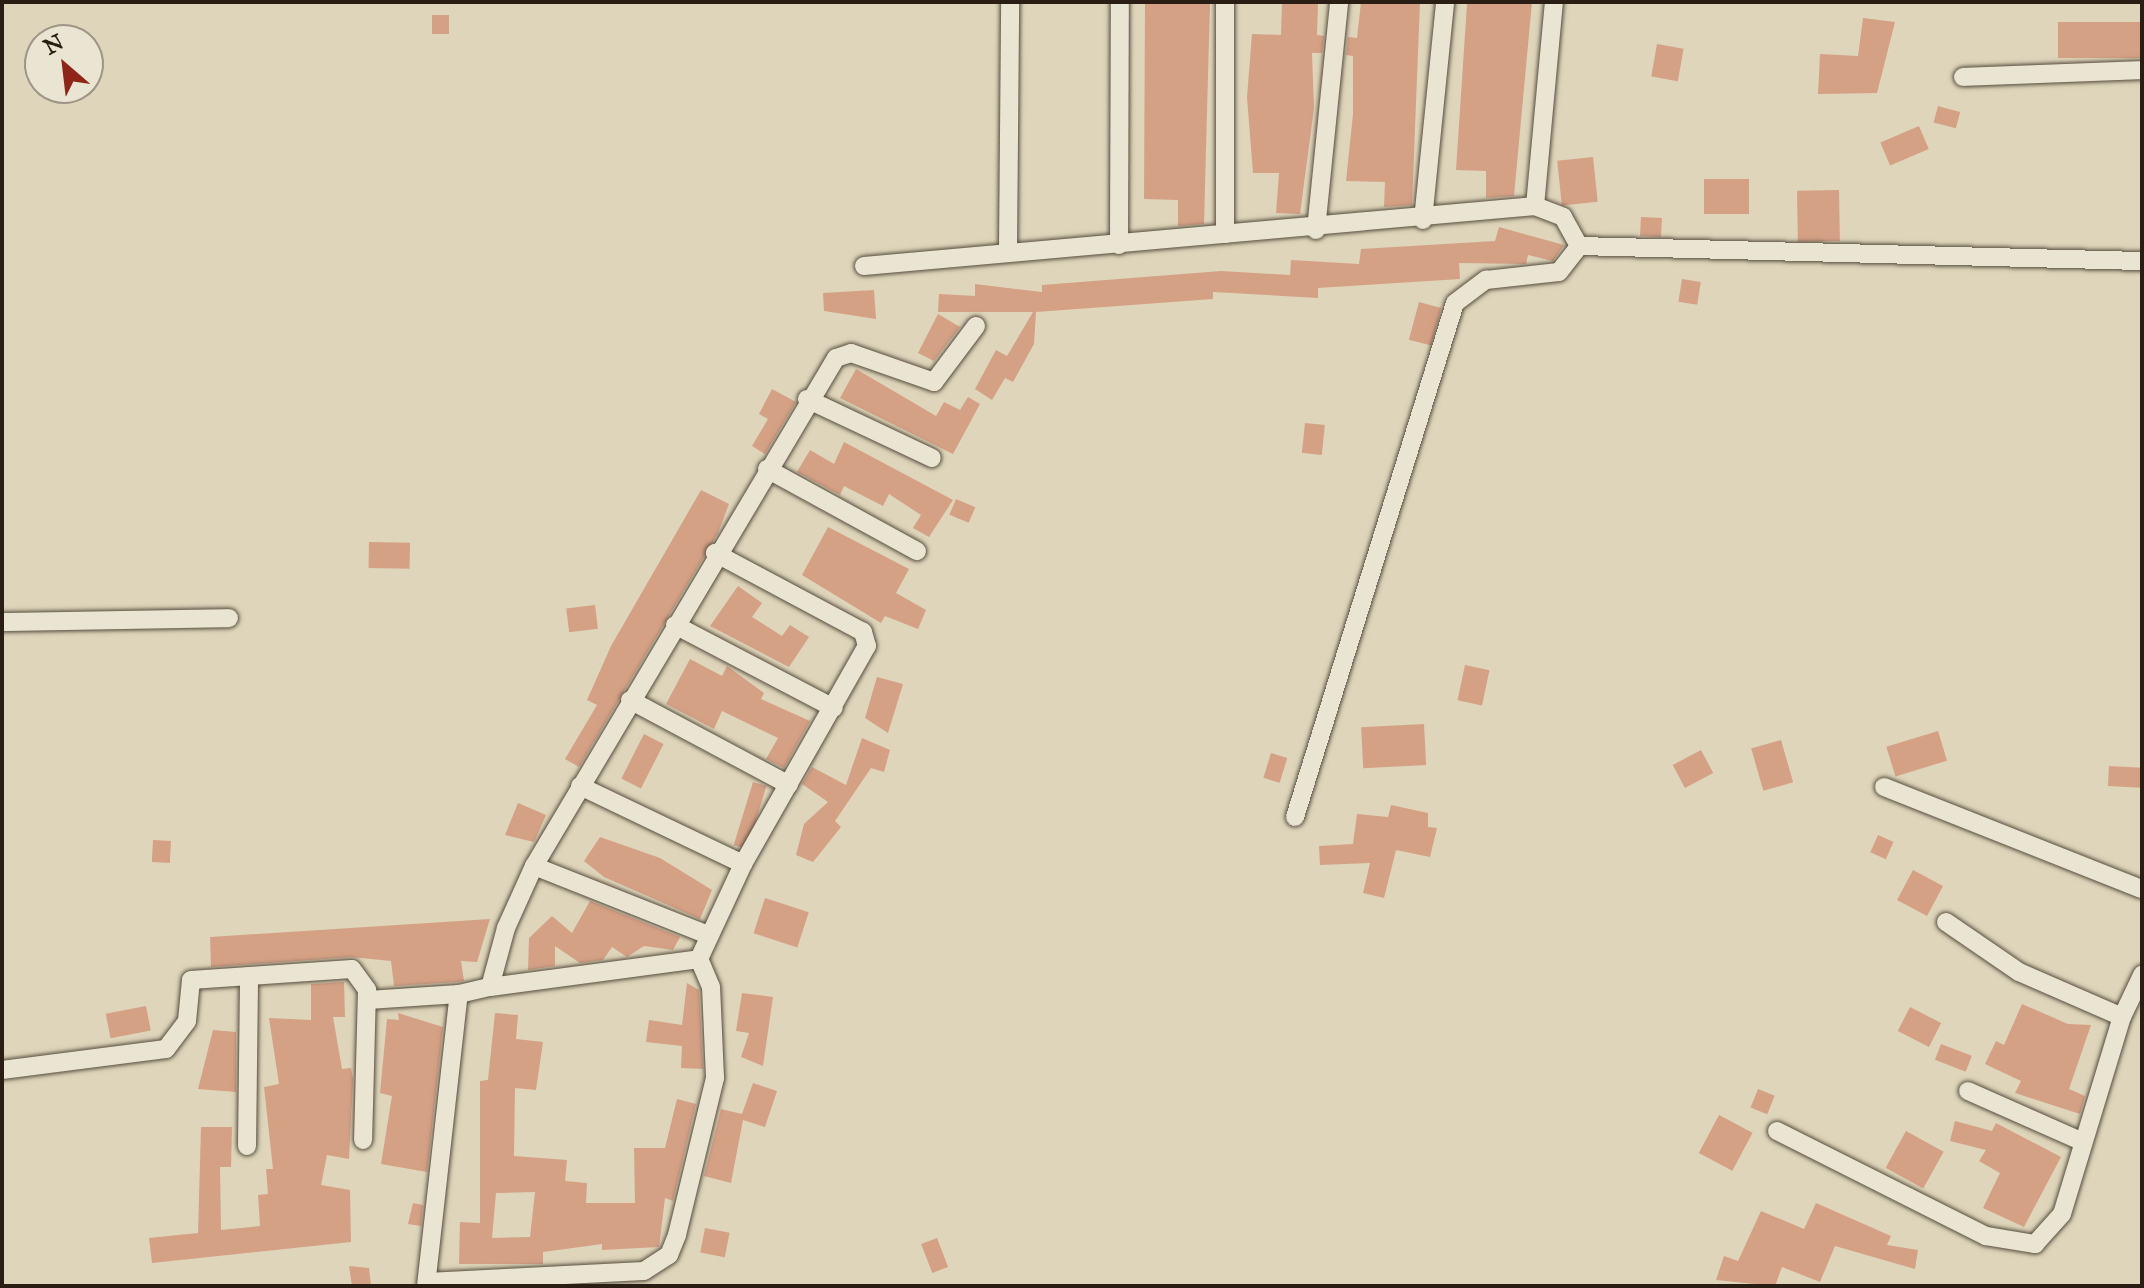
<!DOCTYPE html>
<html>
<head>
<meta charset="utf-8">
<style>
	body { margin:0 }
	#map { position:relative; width:2144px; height:1288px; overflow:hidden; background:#ded5ba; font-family:"IM FELL Great Primer",serif }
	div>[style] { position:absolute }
	.building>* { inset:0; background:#d5a185; transform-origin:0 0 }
	.roads { filter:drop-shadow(0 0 2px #574c3e) drop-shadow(0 0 2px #574c3e) }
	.street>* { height:18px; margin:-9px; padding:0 9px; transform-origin:9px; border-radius:9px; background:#eae4d2 }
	span { translate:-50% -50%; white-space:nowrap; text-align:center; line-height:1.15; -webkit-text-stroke:6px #eae4d2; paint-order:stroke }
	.frame { position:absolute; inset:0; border:4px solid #2a1e14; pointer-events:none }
	.north { position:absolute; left:24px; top:24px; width:80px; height:80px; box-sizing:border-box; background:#eae4d2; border:2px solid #9d9586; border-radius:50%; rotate:332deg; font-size:22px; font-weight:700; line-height:32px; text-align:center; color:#2a1e14 }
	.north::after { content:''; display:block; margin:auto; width:28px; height:36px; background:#8f2418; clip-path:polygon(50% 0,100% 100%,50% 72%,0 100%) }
</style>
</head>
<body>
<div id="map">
	<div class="building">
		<i style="clip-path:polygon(1145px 2px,1210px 2px,1204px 224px,1178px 226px,1178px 200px,1144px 199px)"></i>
		<i style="clip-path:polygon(1282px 2px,1318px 3px,1317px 35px,1324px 36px,1322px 53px,1312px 53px,1314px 108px,1300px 214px,1276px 213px,1279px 173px,1253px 173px,1247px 97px,1252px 34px,1281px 35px)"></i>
		<i style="clip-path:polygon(1361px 2px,1420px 2px,1412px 205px,1384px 207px,1385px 182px,1346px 181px,1353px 114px,1353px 56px,1346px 55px,1348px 37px,1357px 38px)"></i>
		<i style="clip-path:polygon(1532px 2px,1514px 196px,1486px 198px,1486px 171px,1456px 170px,1467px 4px)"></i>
		<i style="left:432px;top:15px;width:17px;height:19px"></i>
		<i style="clip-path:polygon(1863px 18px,1895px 22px,1877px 93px,1818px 94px,1820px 54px,1858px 56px)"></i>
		<i style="left:2142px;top:22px;width:36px;height:84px;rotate:90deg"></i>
		<i style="left:1657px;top:44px;width:27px;height:33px;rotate:10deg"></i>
		<i style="left:1938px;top:106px;width:23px;height:17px;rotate:15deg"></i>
		<i style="left:1919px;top:126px;width:25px;height:42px;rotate:67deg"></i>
		<i style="left:1593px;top:157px;width:45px;height:36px;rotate:84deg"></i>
		<i style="left:1704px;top:179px;width:45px;height:35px"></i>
		<i style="left:1839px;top:190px;width:51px;height:42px;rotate:89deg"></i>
		<i style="left:1641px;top:217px;width:21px;height:19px;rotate:3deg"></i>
		<i style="clip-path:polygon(1499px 227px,1564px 245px,1553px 261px,1528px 255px,1526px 264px,1459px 263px,1460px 279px,1318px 288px,1318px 298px,1213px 292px,1213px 299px,1036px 312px,1034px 344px,1013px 382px,1005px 378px,992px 400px,975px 389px,996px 350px,1007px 356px,1033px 312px,938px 312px,939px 294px,975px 296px,975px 284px,1042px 292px,1042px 285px,1221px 271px,1290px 275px,1291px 260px,1359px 264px,1361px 249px,1495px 241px)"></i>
		<i style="left:1682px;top:279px;width:19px;height:23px;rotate:9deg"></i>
		<i style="clip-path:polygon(874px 290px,876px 319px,824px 311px,823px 293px)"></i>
		<i style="left:1419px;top:302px;width:23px;height:39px;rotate:15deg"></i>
		<i style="clip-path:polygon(938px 314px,960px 327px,934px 361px,918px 353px)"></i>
		<i style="clip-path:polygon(856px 369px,936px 416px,944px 402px,960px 410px,968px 397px,980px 404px,953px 454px,840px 398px)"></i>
		<i style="clip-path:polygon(772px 389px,796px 402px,765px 454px,752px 446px,768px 419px,759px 414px)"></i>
		<i style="left:1305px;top:423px;width:20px;height:30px;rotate:6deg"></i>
		<i style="clip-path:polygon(844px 442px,953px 500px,929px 537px,913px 528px,921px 515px,889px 494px,883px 506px,844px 486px,840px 495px,797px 472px,810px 450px,834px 464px)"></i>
		<i style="clip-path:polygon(701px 490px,729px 504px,718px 533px,579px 767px,565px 759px,597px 705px,587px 700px,611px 646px)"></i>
		<i style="left:956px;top:499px;width:21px;height:17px;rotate:23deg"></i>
		<i style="clip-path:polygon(828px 527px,909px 569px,896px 593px,926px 610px,918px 629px,885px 616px,881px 623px,802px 575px)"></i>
		<i style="left:369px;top:542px;width:41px;height:26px;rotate:1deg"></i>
		<i style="clip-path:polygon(738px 586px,762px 603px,752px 617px,782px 636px,790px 625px,809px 637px,789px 667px,710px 626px)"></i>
		<i style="left:595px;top:605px;width:24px;height:29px;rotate:83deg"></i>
		<i style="clip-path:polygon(690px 659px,722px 676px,727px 666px,764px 693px,761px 699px,810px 721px,784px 768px,766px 759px,778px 738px,722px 711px,714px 729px,666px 704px)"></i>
		<i style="left:1465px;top:665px;width:25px;height:36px;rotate:12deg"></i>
		<i style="clip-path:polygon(877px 677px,903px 684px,888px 733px,865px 718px)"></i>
		<i style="left:1424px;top:724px;width:41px;height:63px;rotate:87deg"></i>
		<i style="left:1938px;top:731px;width:31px;height:54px;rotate:73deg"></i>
		<i style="left:644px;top:734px;width:22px;height:50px;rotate:27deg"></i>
		<i style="clip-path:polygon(862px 738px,890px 750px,884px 772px,871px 768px,835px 821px,841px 827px,813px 862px,796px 855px,804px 824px,828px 802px,802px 784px,812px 767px,846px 785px)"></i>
		<i style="left:1781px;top:740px;width:44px;height:31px;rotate:74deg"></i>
		<i style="left:1701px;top:750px;width:26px;height:32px;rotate:62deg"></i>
		<i style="left:1271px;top:753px;width:17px;height:26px;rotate:17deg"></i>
		<i style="left:2109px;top:766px;width:33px;height:20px;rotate:3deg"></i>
		<i style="left:753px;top:782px;width:14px;height:66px;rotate:17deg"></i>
		<i style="clip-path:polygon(518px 803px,546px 815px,534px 842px,505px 835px)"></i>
		<i style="clip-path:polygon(1391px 805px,1428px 813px,1428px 827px,1437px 828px,1430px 857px,1396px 850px,1384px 898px,1363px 893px,1370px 863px,1320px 865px,1319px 846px,1353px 844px,1357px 814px,1388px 817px)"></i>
		<i style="left:1878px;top:835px;width:17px;height:19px;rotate:24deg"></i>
		<i style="clip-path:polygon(600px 837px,660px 858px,712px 890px,700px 919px,604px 877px,584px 861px)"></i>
		<i style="left:153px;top:840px;width:18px;height:22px;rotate:3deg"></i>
		<i style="left:1913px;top:870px;width:34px;height:34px;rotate:28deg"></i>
		<i style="left:765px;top:898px;width:46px;height:37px;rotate:18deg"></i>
		<i style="clip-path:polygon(590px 901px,680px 937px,673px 950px,644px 946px,627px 957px,612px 947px,603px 960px,580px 963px,555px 946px,555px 966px,528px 970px,529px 938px,552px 916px,572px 933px)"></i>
		<i style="clip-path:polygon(490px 919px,477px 962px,461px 961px,464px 981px,457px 982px,394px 986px,391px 961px,351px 957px,211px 967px,210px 937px)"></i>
		<i style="clip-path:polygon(344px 982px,345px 1017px,333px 1017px,342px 1069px,351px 1068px,353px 1079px,349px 1159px,327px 1155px,321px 1185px,350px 1190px,351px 1242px,152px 1263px,149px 1238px,198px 1233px,201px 1127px,232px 1127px,231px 1167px,220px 1167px,221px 1230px,260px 1226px,258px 1195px,268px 1194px,266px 1169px,273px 1169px,264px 1087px,279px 1084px,269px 1018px,311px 1020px,311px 984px)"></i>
		<i style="clip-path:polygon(687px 983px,699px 990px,703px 1069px,681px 1068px,682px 1046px,646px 1042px,649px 1020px,682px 1025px)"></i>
		<i style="clip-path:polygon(742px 993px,773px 997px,763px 1066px,741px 1057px,749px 1033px,736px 1031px)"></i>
		<i style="clip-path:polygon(2022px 1004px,2068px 1024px,2091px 1025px,2069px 1089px,2085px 1096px,2080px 1114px,2015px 1093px,2021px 1081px,1985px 1064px,1996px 1041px,2004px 1045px)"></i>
		<i style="left:146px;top:1006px;width:25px;height:41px;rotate:79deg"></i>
		<i style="left:1910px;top:1007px;width:35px;height:27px;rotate:27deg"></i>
		<i style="clip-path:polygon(398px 1013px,443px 1027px,427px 1172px,381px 1164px,392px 1096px,380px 1093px,387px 1019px,399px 1020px)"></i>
		<i style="clip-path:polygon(evenodd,495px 1013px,518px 1015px,516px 1039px,543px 1042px,536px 1090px,515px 1088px,514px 1156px,567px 1160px,565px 1181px,587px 1183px,586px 1203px,635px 1203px,634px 1148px,665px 1148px,677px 1099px,696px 1104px,673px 1201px,665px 1198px,659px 1247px,602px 1250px,602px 1244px,543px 1252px,543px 1264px,459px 1264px,460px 1222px,480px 1223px,480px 1081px,488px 1080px,495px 1013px,535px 1192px,530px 1237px,492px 1238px,496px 1193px,535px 1192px)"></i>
		<i style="clip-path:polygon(213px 1030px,236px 1032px,236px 1092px,198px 1089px)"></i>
		<i style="left:1941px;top:1044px;width:33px;height:17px;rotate:21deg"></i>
		<i style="clip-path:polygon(753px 1083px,777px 1091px,765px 1127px,743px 1120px,731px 1183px,704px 1176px,721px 1109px,742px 1114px)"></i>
		<i style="left:1758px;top:1089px;width:18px;height:20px;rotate:22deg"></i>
		<i style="left:1719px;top:1115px;width:38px;height:43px;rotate:28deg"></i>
		<i style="clip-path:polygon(1955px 1121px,1992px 1131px,1996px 1123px,2061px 1157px,2024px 1227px,1983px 1208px,2000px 1173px,1979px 1161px,1986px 1150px,1950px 1141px)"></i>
		<i style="left:1906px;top:1131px;width:43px;height:42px;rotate:29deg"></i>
		<i style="clip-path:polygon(413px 1203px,423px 1205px,421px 1226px,408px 1224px)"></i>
		<i style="clip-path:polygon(1816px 1203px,1891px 1236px,1887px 1245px,1918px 1250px,1915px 1269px,1835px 1246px,1820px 1282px,1782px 1267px,1775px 1286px,1716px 1280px,1724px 1256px,1738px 1261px,1761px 1211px,1804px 1229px)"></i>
		<i style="left:705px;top:1228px;width:25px;height:25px;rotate:11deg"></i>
		<i style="left:937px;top:1238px;width:31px;height:17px;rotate:69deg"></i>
		<i style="clip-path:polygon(349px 1266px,369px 1268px,371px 1286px,352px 1286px)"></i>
	</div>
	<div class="roads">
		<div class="street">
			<i style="left:1225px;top:2px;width:232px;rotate:90deg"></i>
			<i style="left:1963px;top:77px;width:179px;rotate:-2.2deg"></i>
			<i style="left:1535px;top:206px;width:205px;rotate:-84.7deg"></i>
			<i style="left:1423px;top:220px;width:219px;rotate:-84.2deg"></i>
			<i style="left:1316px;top:230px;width:229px;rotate:-84.2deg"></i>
			<i style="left:1119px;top:245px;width:243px;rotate:-89.8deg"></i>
			<i style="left:1008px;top:249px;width:247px;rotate:-89.5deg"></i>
			<i style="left:864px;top:266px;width:674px;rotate:-5.11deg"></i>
			<i style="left:1535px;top:206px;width:30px;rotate:21deg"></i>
			<i style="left:1563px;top:217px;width:33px;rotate:61deg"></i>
			<i style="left:1579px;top:246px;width:563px;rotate:1.53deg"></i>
			<i style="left:807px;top:399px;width:138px;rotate:25.3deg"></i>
			<i style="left:767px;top:469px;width:171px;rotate:28.7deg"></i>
			<i style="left:2px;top:622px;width:227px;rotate:-1deg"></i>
			<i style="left:675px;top:625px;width:179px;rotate:27.6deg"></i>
			<i style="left:630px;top:700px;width:180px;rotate:28.1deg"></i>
			<i style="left:580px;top:786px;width:181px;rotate:25.6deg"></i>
			<i style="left:1884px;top:787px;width:277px;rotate:21.6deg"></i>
			<i style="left:1295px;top:817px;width:538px;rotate:-72.71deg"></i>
			<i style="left:1455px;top:303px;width:39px;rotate:-37deg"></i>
			<i style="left:1486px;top:280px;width:73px;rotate:-6.3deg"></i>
			<i style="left:1559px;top:272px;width:33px;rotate:-52deg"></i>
			<i style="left:534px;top:866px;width:187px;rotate:21.6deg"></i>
			<i style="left:1946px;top:922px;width:88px;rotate:34.4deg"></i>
			<i style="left:2019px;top:972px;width:112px;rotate:23.6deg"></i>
			<i style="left:490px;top:987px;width:211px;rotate:-7.6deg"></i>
			<i style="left:368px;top:1000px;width:91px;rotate:-3.8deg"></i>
			<i style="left:2px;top:1070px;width:165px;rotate:-7.3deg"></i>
			<i style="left:166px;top:1049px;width:35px;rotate:-53deg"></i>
			<i style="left:187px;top:1021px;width:41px;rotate:-84.4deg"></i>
			<i style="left:191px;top:980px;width:161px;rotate:-3.9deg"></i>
			<i style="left:352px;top:969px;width:26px;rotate:54deg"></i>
			<i style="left:367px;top:990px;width:150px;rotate:91.5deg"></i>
			<i style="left:1968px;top:1091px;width:124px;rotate:23.9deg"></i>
			<i style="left:1777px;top:1131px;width:234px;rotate:26.7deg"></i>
			<i style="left:1986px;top:1236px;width:50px;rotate:9.3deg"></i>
			<i style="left:2035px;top:1244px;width:40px;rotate:-48deg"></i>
			<i style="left:2062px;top:1214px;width:206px;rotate:-73.1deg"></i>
			<i style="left:2122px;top:1017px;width:47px;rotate:-64.5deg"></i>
			<i style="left:247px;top:1146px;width:170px;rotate:-89.3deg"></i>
			<i style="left:427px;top:1282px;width:217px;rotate:-2.9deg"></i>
			<i style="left:644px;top:1271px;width:30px;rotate:-33deg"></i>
			<i style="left:669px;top:1255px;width:22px;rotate:-68deg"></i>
			<i style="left:677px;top:1235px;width:162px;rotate:-76.4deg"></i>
			<i style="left:715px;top:1078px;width:91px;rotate:-92.5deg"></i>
			<i style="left:711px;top:987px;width:30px;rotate:-113deg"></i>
			<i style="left:699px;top:959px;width:105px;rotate:-65.1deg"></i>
			<i style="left:743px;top:864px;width:251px;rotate:-60.4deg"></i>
			<i style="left:867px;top:646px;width:15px;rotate:-106deg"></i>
			<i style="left:863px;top:632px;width:168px;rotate:-151.9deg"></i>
			<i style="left:426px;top:1286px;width:294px;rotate:-83.6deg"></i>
			<i style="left:459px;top:994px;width:32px;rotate:-13deg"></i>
			<i style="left:490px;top:987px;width:61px;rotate:-74.8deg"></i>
			<i style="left:506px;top:928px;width:68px;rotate:-65.7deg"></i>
			<i style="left:534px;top:866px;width:591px;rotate:-59.27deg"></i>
			<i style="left:836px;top:358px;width:16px;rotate:-18deg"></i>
			<i style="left:851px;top:353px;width:88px;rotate:19.3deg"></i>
			<i style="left:934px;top:382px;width:70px;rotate:-53.1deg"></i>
		</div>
	</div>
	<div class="frame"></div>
	<div class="north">N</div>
</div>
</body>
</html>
